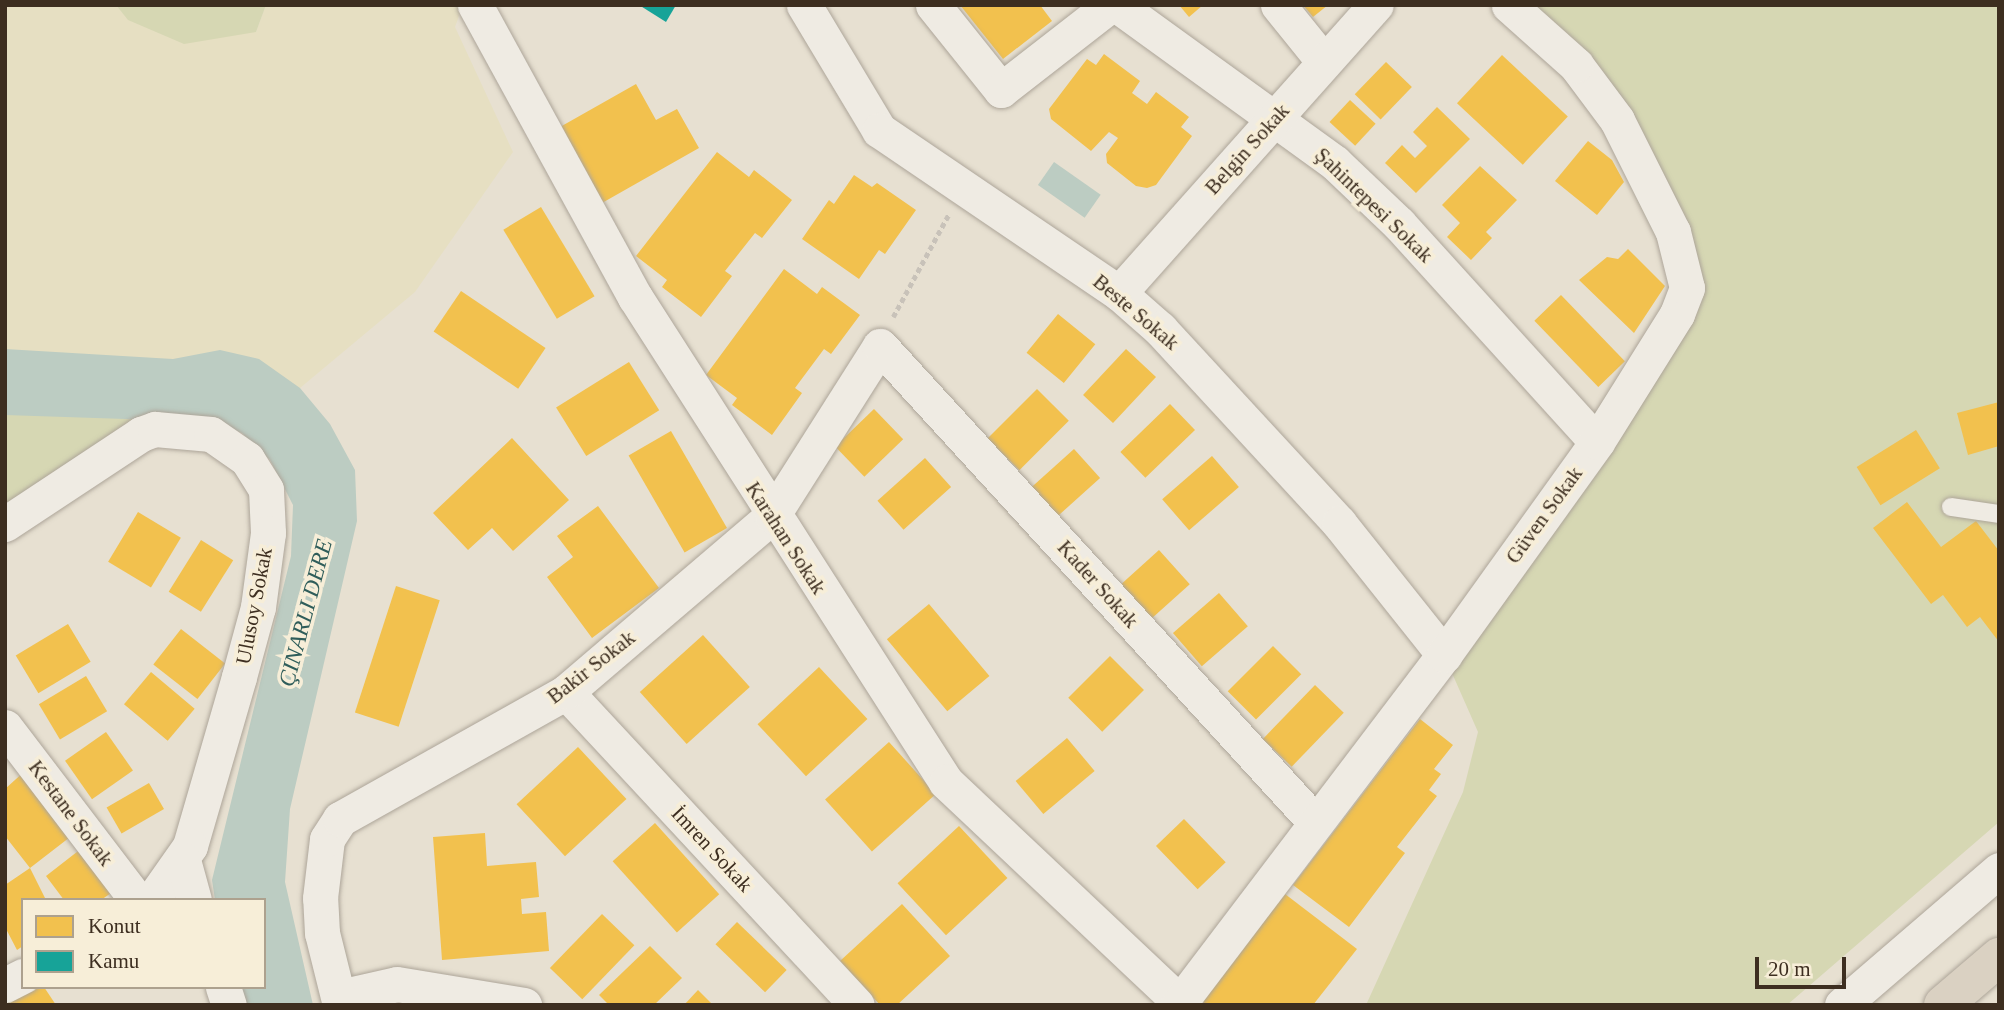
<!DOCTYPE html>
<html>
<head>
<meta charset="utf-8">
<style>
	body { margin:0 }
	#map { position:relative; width:2004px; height:1010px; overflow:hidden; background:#e7e0d1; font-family:"Times New Roman",serif }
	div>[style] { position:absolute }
	.farmland>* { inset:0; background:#e6dfc2 }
	.green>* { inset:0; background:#d6d7b3 }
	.water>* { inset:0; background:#bcccc2; transform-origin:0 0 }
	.homes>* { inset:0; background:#f2c14e; transform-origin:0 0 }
	.public>* { inset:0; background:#17a398 }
	.path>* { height:4.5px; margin-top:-2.25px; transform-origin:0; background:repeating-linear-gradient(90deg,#c8c2b9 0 5px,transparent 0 8.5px) }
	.roads { filter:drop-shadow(0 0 2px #ada599) drop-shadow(0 0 2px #ada599) }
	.lane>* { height:18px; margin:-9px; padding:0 9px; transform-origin:9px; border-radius:9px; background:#efebe3 }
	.street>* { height:35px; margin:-17.5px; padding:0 17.5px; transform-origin:17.5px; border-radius:17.5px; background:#efebe3 }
	.highway>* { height:38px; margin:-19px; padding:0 19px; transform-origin:19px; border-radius:19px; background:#dad1c2 }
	span { translate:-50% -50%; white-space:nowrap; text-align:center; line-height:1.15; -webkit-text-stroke:7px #f7eed8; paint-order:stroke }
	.street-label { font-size:21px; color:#3d2e20 }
	.water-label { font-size:23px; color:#2f5d5a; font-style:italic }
	.frame { position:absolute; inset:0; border:7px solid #3d2e20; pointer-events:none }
	.legend { position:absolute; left:21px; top:898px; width:245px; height:91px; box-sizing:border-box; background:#f7eed8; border:2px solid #ada18e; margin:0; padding:9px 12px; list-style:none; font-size:21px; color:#3d2e20 }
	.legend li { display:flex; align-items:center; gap:14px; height:35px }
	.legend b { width:35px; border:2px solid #ada18e }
	.scale { position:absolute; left:1755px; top:957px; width:91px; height:32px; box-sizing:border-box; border:4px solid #3d2e20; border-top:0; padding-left:9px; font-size:21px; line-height:24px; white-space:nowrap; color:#3d2e20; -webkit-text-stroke:5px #f7eed8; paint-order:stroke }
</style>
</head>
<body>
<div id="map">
	<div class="farmland">
		<i style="clip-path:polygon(5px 5px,116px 5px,129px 20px,256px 32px,266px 5px,463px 5px,455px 27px,513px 152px,415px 292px,276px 408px,5px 379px)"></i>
	</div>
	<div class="green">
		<i style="clip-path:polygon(116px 5px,266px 5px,256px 32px,184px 44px,128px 20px)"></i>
		<i style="clip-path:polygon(1523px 5px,1999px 5px,1999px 822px,1787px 1005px,1366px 1005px,1463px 792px,1478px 732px,1444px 655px,1677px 314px,1673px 232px)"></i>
		<i style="clip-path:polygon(210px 377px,5px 504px,5px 379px)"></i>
	</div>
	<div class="water">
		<i style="left:1054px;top:162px;width:57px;height:28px;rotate:35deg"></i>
		<i style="clip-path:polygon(5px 349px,173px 359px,220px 350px,259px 359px,300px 388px,330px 424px,355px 470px,357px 521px,290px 809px,285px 882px,313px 1005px,240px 1005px,235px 987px,264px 987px,264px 900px,215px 900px,212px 880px,291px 556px,293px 505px,270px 460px,242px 433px,216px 422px,5px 415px)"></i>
	</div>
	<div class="homes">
		<i style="clip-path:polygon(960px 5px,1040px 5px,1052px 21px,1003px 59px)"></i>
		<i style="clip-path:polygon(1179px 5px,1203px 5px,1189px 17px)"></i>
		<i style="clip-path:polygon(1303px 5px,1328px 5px,1313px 17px)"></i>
		<i style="clip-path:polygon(1104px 54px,1140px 81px,1132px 93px,1147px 104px,1156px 92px,1189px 117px,1181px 127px,1192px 136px,1156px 185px,1147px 188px,1136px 186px,1107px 163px,1106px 154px,1118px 138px,1109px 132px,1091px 151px,1051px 119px,1049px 109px,1087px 59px,1096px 65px)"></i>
		<i style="left:1502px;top:55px;width:90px;height:66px;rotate:43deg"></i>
		<i style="left:1386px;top:62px;width:36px;height:45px;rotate:44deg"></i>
		<i style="clip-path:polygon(636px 84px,656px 120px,677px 109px,699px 148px,602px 203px,560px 127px)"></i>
		<i style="left:1350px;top:100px;width:35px;height:30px;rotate:43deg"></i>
		<i style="clip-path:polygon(1437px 107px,1470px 139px,1416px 193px,1385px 163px,1402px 145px,1415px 158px,1427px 146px,1413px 132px)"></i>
		<i style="clip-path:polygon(1588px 141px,1612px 160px,1624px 182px,1597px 215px,1555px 181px)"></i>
		<i style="clip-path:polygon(717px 152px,749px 177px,754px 170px,792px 200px,762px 238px,755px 233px,725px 271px,732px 276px,701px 317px,662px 287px,667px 280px,636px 256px)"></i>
		<i style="clip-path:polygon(1480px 166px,1517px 200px,1486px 232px,1492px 238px,1471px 260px,1447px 237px,1460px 223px,1442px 205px)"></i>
		<i style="clip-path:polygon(854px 175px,872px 187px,877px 183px,916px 210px,885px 254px,879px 250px,859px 279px,802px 239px,829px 200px,834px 204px)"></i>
		<i style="left:541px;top:207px;width:104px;height:44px;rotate:59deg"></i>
		<i style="clip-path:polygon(1628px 249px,1665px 286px,1634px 333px,1579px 280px,1607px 257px,1618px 259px)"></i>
		<i style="clip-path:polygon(784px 269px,817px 294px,822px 287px,860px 315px,831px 354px,824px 349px,795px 388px,802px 393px,772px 435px,732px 405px,737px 398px,706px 375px)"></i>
		<i style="left:461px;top:291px;width:102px;height:49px;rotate:34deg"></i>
		<i style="left:1561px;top:295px;width:92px;height:37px;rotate:46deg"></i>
		<i style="left:1058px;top:314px;width:48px;height:50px;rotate:39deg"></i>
		<i style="left:1126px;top:349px;width:41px;height:63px;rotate:43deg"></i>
		<i style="left:629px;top:362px;width:57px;height:86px;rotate:58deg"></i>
		<i style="left:1037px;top:389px;width:45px;height:70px;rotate:45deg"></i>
		<i style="clip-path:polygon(1999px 402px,1999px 446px,1968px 455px,1957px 413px)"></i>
		<i style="left:1170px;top:404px;width:36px;height:69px;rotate:46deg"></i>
		<i style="left:874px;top:409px;width:42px;height:54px;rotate:46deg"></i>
		<i style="left:1916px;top:430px;width:45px;height:70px;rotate:58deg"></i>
		<i style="left:671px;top:431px;width:112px;height:49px;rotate:60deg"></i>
		<i style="clip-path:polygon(512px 438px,569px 500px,513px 551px,492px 528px,468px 550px,433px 513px)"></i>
		<i style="left:1074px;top:449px;width:39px;height:64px;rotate:48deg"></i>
		<i style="left:1212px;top:456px;width:41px;height:66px;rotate:49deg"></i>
		<i style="left:925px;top:458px;width:39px;height:64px;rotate:48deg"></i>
		<i style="clip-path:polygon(1907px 502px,1941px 547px,1976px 521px,1999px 551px,1999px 642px,1980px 617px,1967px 627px,1943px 595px,1931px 604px,1873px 528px)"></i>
		<i style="clip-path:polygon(598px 506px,659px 588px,592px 638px,547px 577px,573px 557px,557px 536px)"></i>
		<i style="left:138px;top:512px;width:50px;height:58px;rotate:31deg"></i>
		<i style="left:201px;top:540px;width:38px;height:61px;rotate:32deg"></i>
		<i style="left:1159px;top:550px;width:46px;height:51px;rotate:48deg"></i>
		<i style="left:396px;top:586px;width:46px;height:133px;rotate:18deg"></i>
		<i style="left:1219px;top:593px;width:44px;height:61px;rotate:49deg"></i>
		<i style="left:929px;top:604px;width:94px;height:55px;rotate:50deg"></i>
		<i style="left:68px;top:624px;width:44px;height:61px;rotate:59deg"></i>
		<i style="left:181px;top:629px;width:56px;height:45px;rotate:38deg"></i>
		<i style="left:703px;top:635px;width:70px;height:85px;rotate:48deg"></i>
		<i style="left:1273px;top:646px;width:40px;height:64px;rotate:45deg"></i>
		<i style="left:1110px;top:656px;width:48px;height:59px;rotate:45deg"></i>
		<i style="left:819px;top:667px;width:71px;height:84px;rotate:47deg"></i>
		<i style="left:151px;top:672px;width:57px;height:42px;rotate:40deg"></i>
		<i style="left:86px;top:676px;width:41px;height:55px;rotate:59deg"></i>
		<i style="left:1315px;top:685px;width:40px;height:75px;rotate:44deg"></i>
		<i style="clip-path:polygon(1420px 719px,1453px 745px,1434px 769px,1441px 774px,1429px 790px,1437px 796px,1397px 847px,1405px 853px,1349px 927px,1293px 885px)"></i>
		<i style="left:106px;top:732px;width:47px;height:50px;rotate:55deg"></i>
		<i style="left:1067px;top:738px;width:43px;height:67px;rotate:50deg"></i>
		<i style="left:889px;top:742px;width:70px;height:86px;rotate:48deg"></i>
		<i style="left:578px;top:747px;width:71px;height:84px;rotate:47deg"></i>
		<i style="clip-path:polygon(26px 770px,74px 834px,30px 868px,46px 900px,23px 900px,23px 946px,17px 950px,5px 927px,5px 885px,30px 868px,5px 836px,5px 789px)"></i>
		<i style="left:149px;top:783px;width:30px;height:49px;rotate:60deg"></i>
		<i style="left:1184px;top:819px;width:60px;height:39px;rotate:46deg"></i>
		<i style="left:655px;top:823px;width:96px;height:57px;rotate:48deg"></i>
		<i style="left:959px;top:826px;width:71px;height:84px;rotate:47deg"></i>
		<i style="clip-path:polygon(485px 833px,487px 866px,536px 862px,539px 897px,521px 899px,522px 914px,546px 912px,549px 951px,442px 960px,433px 837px)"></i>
		<i style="clip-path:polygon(82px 848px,114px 891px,101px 900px,64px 900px,46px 876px)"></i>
		<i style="clip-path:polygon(1285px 894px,1357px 949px,1313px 1005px,1207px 1005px,1201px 1000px)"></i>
		<i style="clip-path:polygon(902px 904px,950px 956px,897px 1005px,880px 1005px,840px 961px)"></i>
		<i style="left:602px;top:914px;width:45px;height:75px;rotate:44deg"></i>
		<i style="left:737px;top:922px;width:69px;height:31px;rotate:44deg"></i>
		<i style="clip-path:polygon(650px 946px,682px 978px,654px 1005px,609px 1005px,599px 995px)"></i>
		<i style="clip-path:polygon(23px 987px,44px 987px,56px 1005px,5px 1005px,5px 997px)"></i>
		<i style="clip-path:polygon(698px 990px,713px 1005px,684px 1005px)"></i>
	</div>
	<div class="public">
		<i style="clip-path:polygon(639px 5px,676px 5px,666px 22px)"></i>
	</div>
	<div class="path">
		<i style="left:893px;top:317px;width:117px;rotate:-61.5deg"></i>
	</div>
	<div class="roads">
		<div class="lane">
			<i style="left:1951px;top:507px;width:49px;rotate:8.3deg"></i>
		</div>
		<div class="street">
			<i style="left:475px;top:5px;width:333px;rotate:61.3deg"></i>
			<i style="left:635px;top:297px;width:576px;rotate:57.33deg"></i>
			<i style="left:946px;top:782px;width:325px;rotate:43.3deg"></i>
			<i style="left:804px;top:5px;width:146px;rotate:59deg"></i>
			<i style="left:879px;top:130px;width:290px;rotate:34.2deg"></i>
			<i style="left:1119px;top:293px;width:55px;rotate:41.3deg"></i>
			<i style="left:1160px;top:329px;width:264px;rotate:47.3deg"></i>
			<i style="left:1339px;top:523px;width:169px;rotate:51.5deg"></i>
			<i style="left:933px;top:5px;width:109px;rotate:51.3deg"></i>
			<i style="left:1001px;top:90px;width:138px;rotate:-37.9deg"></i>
			<i style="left:1117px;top:5px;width:269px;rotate:35.9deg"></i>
			<i style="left:1335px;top:163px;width:88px;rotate:43.6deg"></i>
			<i style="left:1399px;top:224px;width:294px;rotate:47.8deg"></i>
			<i style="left:1278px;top:5px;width:73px;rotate:51.1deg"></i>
			<i style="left:1119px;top:293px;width:386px;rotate:-48.3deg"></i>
			<i style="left:5px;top:524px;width:163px;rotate:-33.5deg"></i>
			<i style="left:141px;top:434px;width:15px;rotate:-20deg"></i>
			<i style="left:155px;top:429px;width:56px;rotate:5.1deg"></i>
			<i style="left:211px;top:434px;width:44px;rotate:34.8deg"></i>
			<i style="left:247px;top:459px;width:36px;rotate:58deg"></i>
			<i style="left:266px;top:490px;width:43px;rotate:87.3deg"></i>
			<i style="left:268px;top:533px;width:75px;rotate:97.7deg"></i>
			<i style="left:258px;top:607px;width:73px;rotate:105.2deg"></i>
			<i style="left:239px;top:677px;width:176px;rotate:106.2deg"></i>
			<i style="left:190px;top:846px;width:66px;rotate:125.1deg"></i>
			<i style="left:566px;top:692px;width:427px;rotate:47.1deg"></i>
			<i style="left:5px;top:727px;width:218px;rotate:52.7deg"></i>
			<i style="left:183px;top:860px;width:41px;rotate:74.6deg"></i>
			<i style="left:5px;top:985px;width:20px;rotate:-27deg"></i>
			<i style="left:223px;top:987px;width:19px;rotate:72deg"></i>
			<i style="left:339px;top:997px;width:59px;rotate:-12.6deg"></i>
			<i style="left:397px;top:984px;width:129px;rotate:9.4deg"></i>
			<i style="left:340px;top:1005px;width:74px;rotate:-104deg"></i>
			<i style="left:322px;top:933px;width:35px;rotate:-93deg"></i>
			<i style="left:320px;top:898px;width:59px;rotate:-83.2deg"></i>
			<i style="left:327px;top:839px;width:24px;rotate:-57deg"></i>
			<i style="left:340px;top:819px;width:259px;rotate:-29.3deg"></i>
			<i style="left:566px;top:692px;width:271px;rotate:-40.5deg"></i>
			<i style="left:772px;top:516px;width:201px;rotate:-57.6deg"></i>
			<i style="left:880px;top:346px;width:645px;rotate:47.58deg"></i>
			<i style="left:1178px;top:1005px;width:440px;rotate:-52.8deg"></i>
			<i style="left:1444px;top:655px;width:262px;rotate:-54.3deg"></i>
			<i style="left:1597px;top:442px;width:151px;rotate:-58deg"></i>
			<i style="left:1677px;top:314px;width:28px;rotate:-69deg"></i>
			<i style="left:1687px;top:288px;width:58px;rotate:-104deg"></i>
			<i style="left:1673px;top:232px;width:125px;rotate:-116.6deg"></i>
			<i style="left:1617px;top:120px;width:69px;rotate:-126.7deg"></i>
			<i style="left:1576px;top:65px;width:90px;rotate:-138.2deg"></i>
			<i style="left:1842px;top:1005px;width:207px;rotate:-40.7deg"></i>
		</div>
		<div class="highway">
			<i style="left:1943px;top:1005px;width:74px;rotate:-40.6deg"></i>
		</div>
	</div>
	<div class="street-label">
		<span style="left:1247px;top:149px;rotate:-48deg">Belgin Sokak</span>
		<span style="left:1374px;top:205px;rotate:44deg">Şahintepesi Sokak</span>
		<span style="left:1136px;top:312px;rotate:40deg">Beste Sokak</span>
		<span style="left:1544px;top:515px;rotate:-54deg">Güven Sokak</span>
		<span style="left:786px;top:538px;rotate:57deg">Karahan Sokak</span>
		<span style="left:1098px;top:584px;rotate:48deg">Kader Sokak</span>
		<span style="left:254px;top:606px;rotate:-79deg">Ulusoy Sokak</span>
		<span style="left:591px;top:667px;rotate:-38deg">Bakir Sokak</span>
		<span style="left:71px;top:813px;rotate:53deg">Kestane Sokak</span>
		<span style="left:712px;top:849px;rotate:47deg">İmren Sokak</span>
	</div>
	<div class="water-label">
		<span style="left:306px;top:613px;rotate:-75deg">ÇINARLI DERE</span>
	</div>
	<div class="frame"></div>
	<ul class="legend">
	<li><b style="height:19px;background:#f2c14e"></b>Konut</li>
	<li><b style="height:19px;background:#17a398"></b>Kamu</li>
	</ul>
	<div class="scale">20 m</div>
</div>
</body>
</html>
